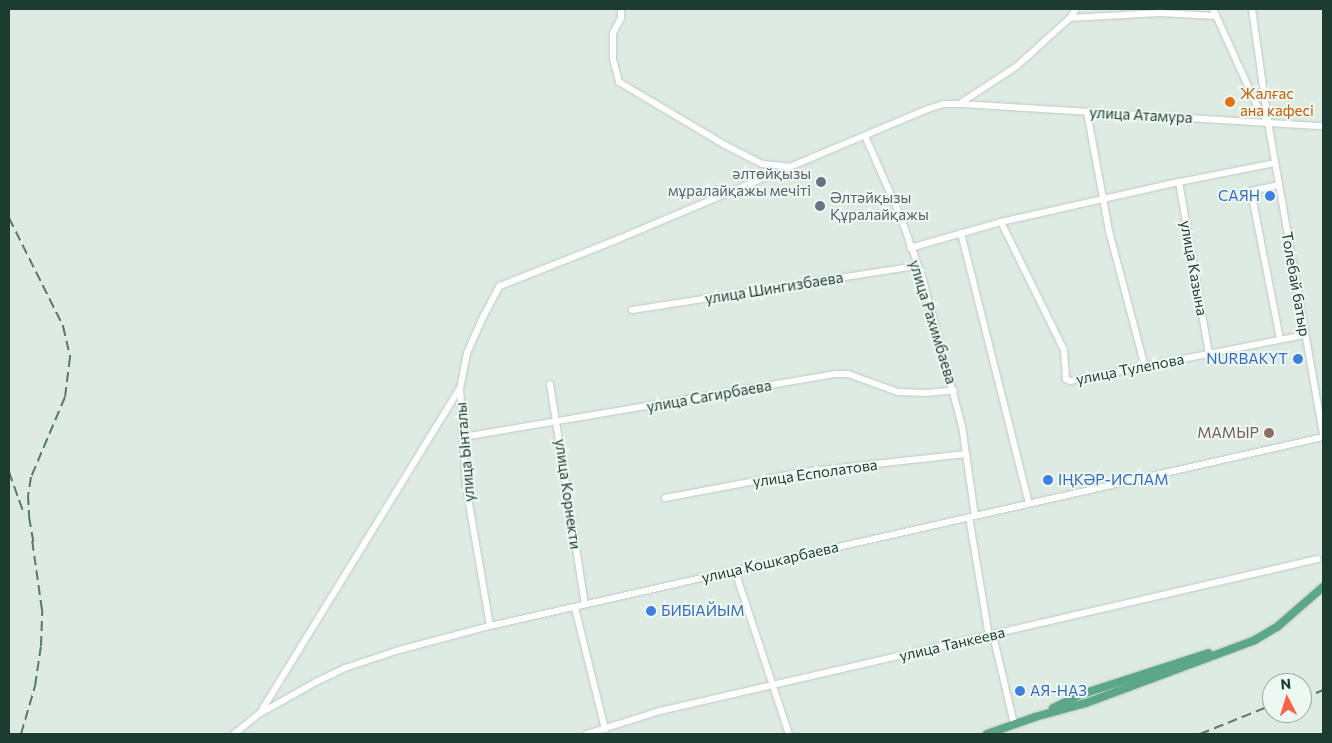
<!DOCTYPE html>
<html>
<head>
<meta charset="utf-8">
<style>
	body { margin:0 }
	#map { position:relative; width:1332px; height:743px; overflow:hidden; background:#ddebe3; font-family:Commissioner,sans-serif }
	div>[style] { position:absolute }
	.roads { filter:drop-shadow(0 0 1px #c0c8c5) drop-shadow(0 0 1px #c0c8c5) }
	.minor>* { height:6px; margin:-3px; padding:0 3px; transform-origin:3px; border-radius:3px; background:#fff }
	.major>* { height:8px; margin:-4px; padding:0 4px; transform-origin:4px; border-radius:4px; background:#5ca68c }
	.rail>* { height:2px; margin-top:-1px; transform-origin:0; background:repeating-linear-gradient(90deg,#57786c 0 10px,transparent 0 15px) }
	.dots>* { width:14px; height:14px; translate:-50% -50%; box-sizing:border-box; border:2px solid #eef8f2; border-radius:50% }
	span { translate:-50% -50%; white-space:nowrap; text-align:center; line-height:1.15; -webkit-text-stroke:4px #eef8f2; paint-order:stroke }
	.food-label { font-size:15px; color:#c56008 }
	.left { translate:0 -50%; text-align:left }
	.street-label { font-size:15px; color:#1d3c31 }
	.worship-label { font-size:15px; color:#5b616d }
	.right { translate:-100% -50%; text-align:right }
	.shop-label { font-size:15px; color:#366cbe }
	.education-label { font-size:15px; color:#785e54 }
	.frame { position:absolute; inset:0; border:10px solid #1d3c31; pointer-events:none }
	.north { position:absolute; left:1262px; top:673px; width:50px; height:50px; box-sizing:border-box; background:#eef8f2; border:1px solid #9aada5; border-radius:50%; rotate:355deg; font-size:14px; font-weight:700; line-height:20px; text-align:center; color:#1d3c31 }
	.north::after { content:''; display:block; margin:auto; width:18px; height:22px; background:#ff6247; clip-path:polygon(50% 0,100% 100%,50% 72%,0 100%) }
</style>
</head>
<body>
<div id="map">
	<div class="roads">
		<div class="minor">
			<i style="left:621px;top:9px;width:9px;rotate:90deg"></i>
			<i style="left:621px;top:18px;width:17px;rotate:118deg"></i>
			<i style="left:613px;top:33px;width:26px;rotate:90deg"></i>
			<i style="left:613px;top:59px;width:24px;rotate:75deg"></i>
			<i style="left:619px;top:82px;width:123px;rotate:30.7deg"></i>
			<i style="left:725px;top:145px;width:42px;rotate:27.2deg"></i>
			<i style="left:762px;top:164px;width:25px;rotate:5deg"></i>
			<i style="left:1213px;top:9px;width:104px;rotate:65.6deg"></i>
			<i style="left:1256px;top:104px;width:18px;rotate:56deg"></i>
			<i style="left:1252px;top:9px;width:114px;rotate:81.9deg"></i>
			<i style="left:1268px;top:122px;width:318px;rotate:80deg"></i>
			<i style="left:1070px;top:18px;width:90px;rotate:-3.2deg"></i>
			<i style="left:1160px;top:13px;width:56px;rotate:3.1deg"></i>
			<i style="left:960px;top:104px;width:364px;rotate:3.5deg"></i>
			<i style="left:1087px;top:112px;width:121px;rotate:79.5deg"></i>
			<i style="left:1109px;top:231px;width:141px;rotate:75.2deg"></i>
			<i style="left:865px;top:136px;width:84px;rotate:66.2deg"></i>
			<i style="left:899px;top:213px;width:67px;rotate:69.9deg"></i>
			<i style="left:922px;top:276px;width:155px;rotate:75.1deg"></i>
			<i style="left:962px;top:426px;width:91px;rotate:81.8deg"></i>
			<i style="left:1179px;top:182px;width:175px;rotate:80.1deg"></i>
			<i style="left:1279px;top:185px;width:29px;rotate:168deg"></i>
			<i style="left:1251px;top:191px;width:151px;rotate:78.9deg"></i>
			<i style="left:1001px;top:222px;width:143px;rotate:63.8deg"></i>
			<i style="left:1064px;top:350px;width:29px;rotate:86deg"></i>
			<i style="left:1066px;top:379px;width:4px;rotate:27deg"></i>
			<i style="left:1070px;top:381px;width:238px;rotate:-11.1deg"></i>
			<i style="left:961px;top:233px;width:278px;rotate:75.9deg"></i>
			<i style="left:910px;top:248px;width:95px;rotate:-15.9deg"></i>
			<i style="left:1001px;top:222px;width:182px;rotate:-12.7deg"></i>
			<i style="left:1179px;top:182px;width:98px;rotate:-11.2deg"></i>
			<i style="left:632px;top:310px;width:287px;rotate:-8.8deg"></i>
			<i style="left:550px;top:384px;width:223px;rotate:81deg"></i>
			<i style="left:463px;top:437px;width:377px;rotate:-9.6deg"></i>
			<i style="left:835px;top:374px;width:13px"></i>
			<i style="left:848px;top:374px;width:53px;rotate:19.8deg"></i>
			<i style="left:898px;top:392px;width:29px;rotate:2deg"></i>
			<i style="left:927px;top:393px;width:27px;rotate:-6deg"></i>
			<i style="left:665px;top:498px;width:139px;rotate:-10.7deg"></i>
			<i style="left:802px;top:472px;width:165px;rotate:-6.3deg"></i>
			<i style="left:969px;top:517px;width:121px;rotate:80.5deg"></i>
			<i style="left:735px;top:571px;width:172px;rotate:71.7deg"></i>
			<i style="left:575px;top:608px;width:125px;rotate:76.1deg"></i>
			<i style="left:490px;top:626px;width:142px;rotate:-99.7deg"></i>
			<i style="left:466px;top:486px;width:97px;rotate:-93.5deg"></i>
			<i style="left:460px;top:389px;width:37px;rotate:-79deg"></i>
			<i style="left:467px;top:353px;width:35px;rotate:-66deg"></i>
			<i style="left:481px;top:321px;width:40px;rotate:-62deg"></i>
			<i style="left:500px;top:286px;width:125px;rotate:-21.6deg"></i>
			<i style="left:616px;top:240px;width:338px;rotate:-22.8deg"></i>
			<i style="left:928px;top:109px;width:16px;rotate:-18deg"></i>
			<i style="left:943px;top:104px;width:16px"></i>
			<i style="left:959px;top:104px;width:69px;rotate:-33.2deg"></i>
			<i style="left:1017px;top:66px;width:72px;rotate:-42.2deg"></i>
			<i style="left:1070px;top:18px;width:11px;rotate:-56deg"></i>
			<i style="left:993px;top:635px;width:91px;rotate:76.7deg"></i>
			<i style="left:260px;top:713px;width:379px;rotate:-58.4deg"></i>
			<i style="left:234px;top:734px;width:32px;rotate:-39deg"></i>
			<i style="left:259px;top:714px;width:65px;rotate:-29.3deg"></i>
			<i style="left:316px;top:682px;width:32px;rotate:-26deg"></i>
			<i style="left:345px;top:668px;width:57px;rotate:-18.4deg"></i>
			<i style="left:399px;top:650px;width:94px;rotate:-14.8deg"></i>
			<i style="left:490px;top:626px;width:854px;rotate:-12.78deg"></i>
			<i style="left:587px;top:734px;width:77px;rotate:-17.5deg"></i>
			<i style="left:660px;top:711px;width:675px;rotate:-13.01deg"></i>
		</div>
		<div class="major">
			<i style="left:1053px;top:708px;width:32px;rotate:-26deg"></i>
			<i style="left:1082px;top:694px;width:133px;rotate:-17.9deg"></i>
			<i style="left:987px;top:734px;width:51px;rotate:-19.5deg"></i>
			<i style="left:1035px;top:717px;width:53px;rotate:-15.4deg"></i>
			<i style="left:1086px;top:703px;width:180px;rotate:-20.4deg"></i>
			<i style="left:1255px;top:640px;width:26px;rotate:-31deg"></i>
			<i style="left:1277px;top:627px;width:61px;rotate:-41deg"></i>
		</div>
	</div>
	<div class="rail">
		<i style="left:9px;top:218px;width:121px;rotate:63.4deg"></i>
		<i style="left:63px;top:326px;width:32px;rotate:77deg"></i>
		<i style="left:70px;top:357px;width:40px;rotate:97.1deg"></i>
		<i style="left:65px;top:397px;width:87px;rotate:113deg"></i>
		<i style="left:31px;top:477px;width:18px;rotate:99deg"></i>
		<i style="left:28px;top:495px;width:22px;rotate:87deg"></i>
		<i style="left:29px;top:517px;width:29px;rotate:80deg"></i>
		<i style="left:9px;top:472px;width:45px;rotate:70.3deg"></i>
		<i style="left:1302px;top:699px;width:23px;rotate:-23deg"></i>
		<i style="left:21px;top:734px;width:50px;rotate:-73.7deg"></i>
		<i style="left:35px;top:686px;width:40px;rotate:-81.5deg"></i>
		<i style="left:41px;top:646px;width:36px;rotate:-88deg"></i>
		<i style="left:42px;top:610px;width:71px;rotate:-98.1deg"></i>
		<i style="left:1200px;top:734px;width:78px;rotate:-21.9deg"></i>
	</div>
	<div class="dots">
		<i style="left:1230px;top:102px;background:#e8710a"></i>
		<i style="left:821px;top:182px;background:#6b7280"></i>
		<i style="left:1270px;top:196px;background:#3f7fe0"></i>
		<i style="left:820px;top:206px;background:#6b7280"></i>
		<i style="left:1298px;top:359px;background:#3f7fe0"></i>
		<i style="left:1269px;top:433px;background:#8d6e63"></i>
		<i style="left:1048px;top:480px;background:#3f7fe0"></i>
		<i style="left:651px;top:611px;background:#3f7fe0"></i>
		<i style="left:1020px;top:691px;background:#3f7fe0"></i>
	</div>
	<div class="food-label">
		<span class="left" style="left:1240px;top:102px">Жалғас<br>ана кафесі</span>
	</div>
	<div class="street-label">
		<span style="left:1141px;top:115px;rotate:3deg">улица Атамура</span>
		<span style="left:1194px;top:268px;rotate:80deg">улица Казына</span>
		<span style="left:1296px;top:284px;rotate:80deg">Толебай батыр</span>
		<span style="left:774px;top:288px;rotate:-9deg">улица Шингизбаева</span>
		<span style="left:933px;top:322px;rotate:73deg">улица Рахимбаева</span>
		<span style="left:1130px;top:369px;rotate:-11deg">улица Тулепова</span>
		<span style="left:709px;top:396px;rotate:-10deg">улица Сагирбаева</span>
		<span style="left:465px;top:452px;rotate:-95deg">улица Ынталы</span>
		<span style="left:815px;top:473px;rotate:-8deg">улица Есполатова</span>
		<span style="left:568px;top:494px;rotate:82deg">улица Корнекти</span>
		<span style="left:770px;top:562px;rotate:-13deg">улица Кошкарбаева</span>
		<span style="left:952px;top:644px;rotate:-13deg">улица Танкеева</span>
	</div>
	<div class="worship-label">
		<span class="right" style="left:811px;top:182px">әлтөйқызы<br>мұралайқажы мечіті</span>
		<span class="left" style="left:830px;top:206px">Әлтәйқызы<br>Құралайқажы</span>
	</div>
	<div class="shop-label">
		<span class="right" style="left:1260px;top:196px">САЯН</span>
		<span class="right" style="left:1288px;top:359px">NURBAKYT</span>
		<span class="left" style="left:1058px;top:480px">ІҢКӘР-ИСЛАМ</span>
		<span class="left" style="left:661px;top:611px">БИБІАЙЫМ</span>
		<span class="left" style="left:1030px;top:691px">АЯ-НАЗ</span>
	</div>
	<div class="education-label">
		<span class="right" style="left:1259px;top:433px">МАМЫР</span>
	</div>
	<div class="frame"></div>
	<div class="north">N</div>
</div>
</body>
</html>
